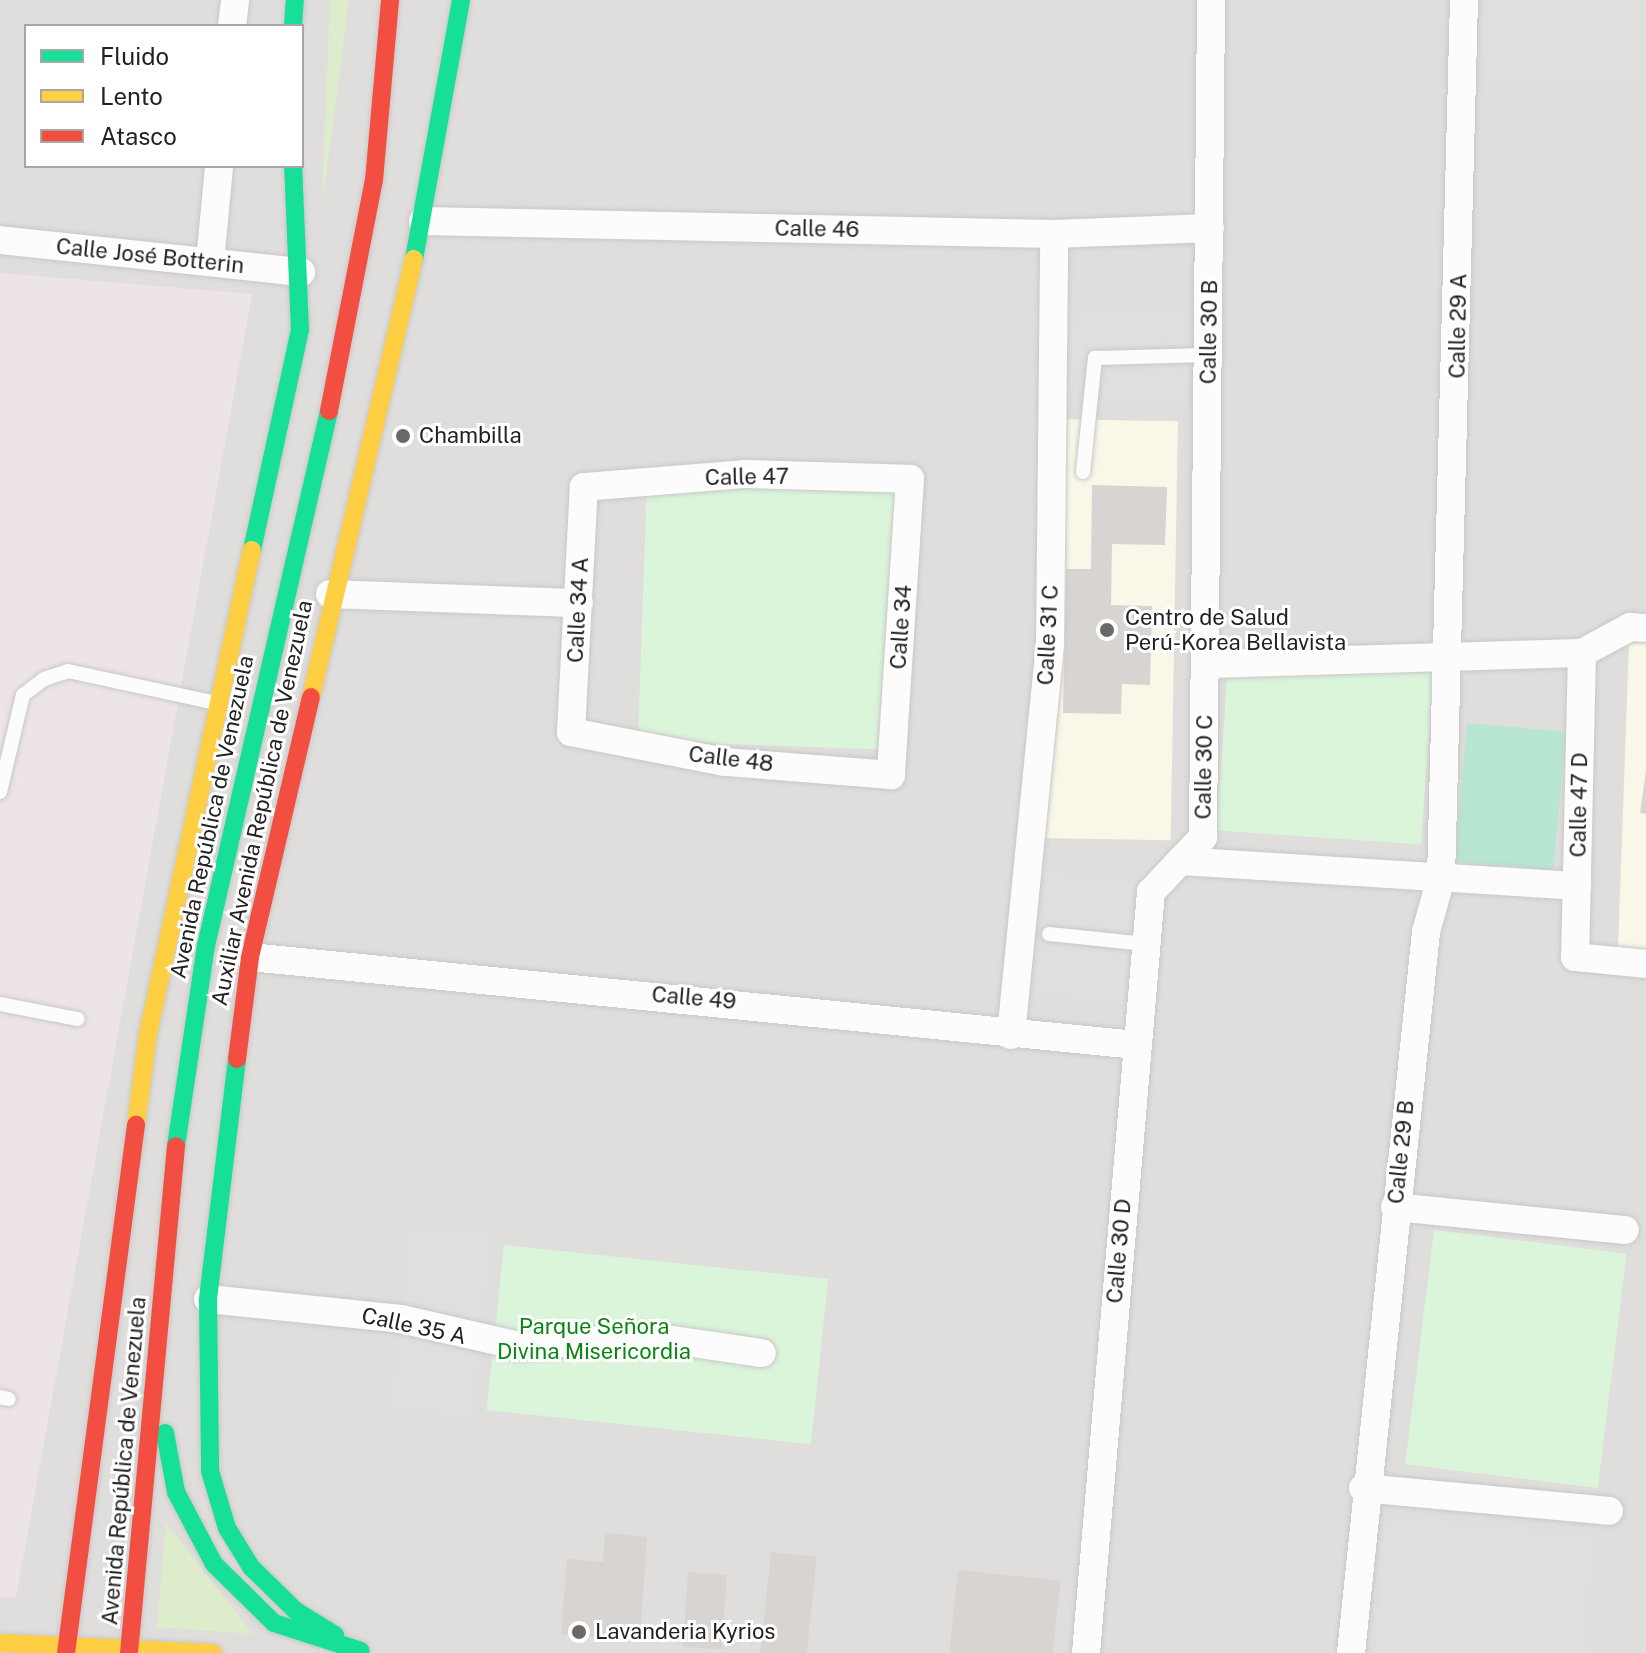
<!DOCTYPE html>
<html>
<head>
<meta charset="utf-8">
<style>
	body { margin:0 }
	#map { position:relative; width:1646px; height:1653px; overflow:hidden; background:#f0eeeb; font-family:"Public Sans",sans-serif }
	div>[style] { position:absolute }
	.residential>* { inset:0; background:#dfdedc }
	.industrial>* { inset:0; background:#ede4e9 }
	.education>* { inset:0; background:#f8f7e8; transform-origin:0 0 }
	.grass>* { inset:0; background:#ddeccb }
	.park>* { inset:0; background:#daf5da; transform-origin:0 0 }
	.pitch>* { inset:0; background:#b7e6d2; transform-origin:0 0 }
	.parking>* { inset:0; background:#e0dfde; transform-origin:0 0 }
	.building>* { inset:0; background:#d7d4d2; transform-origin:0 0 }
	.roads { filter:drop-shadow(0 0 2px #c9c8c7) drop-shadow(0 0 2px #c9c8c7) }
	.lane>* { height:14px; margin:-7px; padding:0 7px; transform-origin:7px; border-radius:7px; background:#fdfcfc }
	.street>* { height:28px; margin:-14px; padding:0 14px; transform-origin:14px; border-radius:14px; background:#fdfcfc }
	.fast>* { height:18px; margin:-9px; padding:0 9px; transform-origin:9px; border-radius:9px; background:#16e098 }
	.slow>* { height:18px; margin:-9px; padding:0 9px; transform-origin:9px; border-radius:9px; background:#ffcf43 }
	.jam>* { height:18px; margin:-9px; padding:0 9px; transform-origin:9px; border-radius:9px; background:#f24e42 }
	.dots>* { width:22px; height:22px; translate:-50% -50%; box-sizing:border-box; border:4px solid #fff; border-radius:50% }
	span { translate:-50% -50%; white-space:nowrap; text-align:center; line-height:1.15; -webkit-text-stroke:6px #fff; paint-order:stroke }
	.street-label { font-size:22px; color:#222 }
	.poi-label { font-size:22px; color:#222 }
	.left { translate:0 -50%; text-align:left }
	.park-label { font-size:22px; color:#0c8416 }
	.legend { position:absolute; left:24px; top:24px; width:280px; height:144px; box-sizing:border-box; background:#fff; border:2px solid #a7a7a7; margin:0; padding:10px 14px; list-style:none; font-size:24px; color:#222 }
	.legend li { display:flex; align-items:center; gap:16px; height:40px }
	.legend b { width:40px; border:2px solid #a7a7a7 }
</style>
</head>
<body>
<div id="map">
	<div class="residential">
		<i style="clip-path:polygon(evenodd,0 0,1646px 0,1646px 1653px,0 1653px,0 0,26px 26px,302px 26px,302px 166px,26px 166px,26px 26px)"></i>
	</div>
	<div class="industrial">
		<i style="clip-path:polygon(0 273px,252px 294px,16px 1597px,0 1598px)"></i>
	</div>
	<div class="education">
		<i style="left:1046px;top:419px;width:132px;height:419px;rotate:1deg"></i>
		<i style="clip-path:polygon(1629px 643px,1646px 643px,1646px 952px,1618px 949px)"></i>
	</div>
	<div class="grass">
		<i style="clip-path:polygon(330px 0,349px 0,323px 199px,323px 170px)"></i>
		<i style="clip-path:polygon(166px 1523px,253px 1634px,157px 1627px)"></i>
	</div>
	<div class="park">
		<i style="left:647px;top:482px;width:249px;height:259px;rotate:2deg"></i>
		<i style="left:1433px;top:673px;width:172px;height:205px;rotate:94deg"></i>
		<i style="left:1434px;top:1230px;width:194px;height:236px;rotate:7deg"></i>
		<i style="left:504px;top:1245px;width:326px;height:166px;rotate:6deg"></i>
	</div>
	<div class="pitch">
		<i style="left:1467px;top:723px;width:99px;height:139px;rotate:5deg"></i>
	</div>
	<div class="parking">
		<i style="left:1487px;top:0;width:159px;height:80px"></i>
		<i style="left:1067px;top:308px;width:121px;height:92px;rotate:2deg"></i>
		<i style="left:1031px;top:871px;width:105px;height:122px;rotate:6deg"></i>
		<i style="left:410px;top:1226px;width:82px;height:184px;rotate:6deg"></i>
		<i style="clip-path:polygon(1386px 1516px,1591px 1537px,1587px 1653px,1375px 1653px)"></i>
	</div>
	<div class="building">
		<i style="clip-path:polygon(1092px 485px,1167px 487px,1165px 545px,1112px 544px,1111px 605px,1152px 606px,1150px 685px,1122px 684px,1121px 714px,1063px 713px,1066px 569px,1091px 569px)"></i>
		<i style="clip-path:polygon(1646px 771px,1646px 814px,1640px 813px)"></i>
		<i style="clip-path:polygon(605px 1533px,647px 1537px,640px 1640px,561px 1635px,567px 1559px,603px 1562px)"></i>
		<i style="left:771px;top:1552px;width:46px;height:101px;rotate:6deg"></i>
		<i style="left:958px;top:1570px;width:103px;height:83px;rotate:6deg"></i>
		<i style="left:688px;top:1572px;width:39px;height:75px;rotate:4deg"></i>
	</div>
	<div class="roads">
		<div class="lane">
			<i style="left:1083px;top:472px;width:115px;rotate:-84deg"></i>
			<i style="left:1095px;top:358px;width:114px;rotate:-1.5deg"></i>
			<i style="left:0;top:792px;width:100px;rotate:-76.7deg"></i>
			<i style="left:23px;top:695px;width:26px;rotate:-37deg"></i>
			<i style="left:44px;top:679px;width:25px;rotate:-18deg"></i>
			<i style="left:68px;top:671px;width:151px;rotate:12.2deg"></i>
			<i style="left:1049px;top:934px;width:98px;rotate:5.9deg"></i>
			<i style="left:0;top:1004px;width:79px;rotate:10.9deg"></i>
			<i style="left:0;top:1397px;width:9px;rotate:13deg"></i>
		</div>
		<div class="street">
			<i style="left:232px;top:26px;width:26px;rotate:-83deg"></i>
			<i style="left:423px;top:221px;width:631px;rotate:1.18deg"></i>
			<i style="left:1054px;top:234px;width:156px;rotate:-2.2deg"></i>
			<i style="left:0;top:240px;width:303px;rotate:6.1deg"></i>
			<i style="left:210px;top:262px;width:96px;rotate:-84.6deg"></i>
			<i style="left:745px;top:474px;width:165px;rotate:1.7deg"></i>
			<i style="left:910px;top:479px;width:297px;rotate:93.7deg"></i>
			<i style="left:891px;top:775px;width:167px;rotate:-175.5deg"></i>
			<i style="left:725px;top:762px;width:157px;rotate:-169deg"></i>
			<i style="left:571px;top:732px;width:245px;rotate:-87deg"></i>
			<i style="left:584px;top:487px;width:162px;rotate:-4.6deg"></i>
			<i style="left:330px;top:594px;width:249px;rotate:2.1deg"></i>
			<i style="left:1582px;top:653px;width:304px;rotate:91.3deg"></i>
			<i style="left:1575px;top:957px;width:71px;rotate:5.6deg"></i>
			<i style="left:1207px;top:664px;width:375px;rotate:-1.7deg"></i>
			<i style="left:1582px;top:653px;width:55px;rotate:-28.4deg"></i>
			<i style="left:1630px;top:627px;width:16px;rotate:4deg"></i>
			<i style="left:1180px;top:861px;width:398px;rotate:3.6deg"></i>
			<i style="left:250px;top:957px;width:891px;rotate:5.67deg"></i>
			<i style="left:1011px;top:1035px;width:394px;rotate:-84.3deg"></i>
			<i style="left:1050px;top:643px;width:409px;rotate:-89.4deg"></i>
			<i style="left:1395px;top:1207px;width:231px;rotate:5.7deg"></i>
			<i style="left:208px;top:1299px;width:194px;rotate:5.9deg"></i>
			<i style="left:401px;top:1319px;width:122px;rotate:12.8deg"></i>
			<i style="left:520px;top:1346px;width:133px;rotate:-3.9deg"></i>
			<i style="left:653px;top:1337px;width:110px;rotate:8.4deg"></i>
			<i style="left:1363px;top:1488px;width:247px;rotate:5.3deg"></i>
			<i style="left:1086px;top:1653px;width:764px;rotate:-85.12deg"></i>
			<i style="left:1151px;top:892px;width:76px;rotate:-46.6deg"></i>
			<i style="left:1203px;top:837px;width:837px;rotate:-89.45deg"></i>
			<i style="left:1351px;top:1653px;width:725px;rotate:-84.06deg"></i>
			<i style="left:1426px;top:932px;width:56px;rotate:-74.5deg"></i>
			<i style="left:1441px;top:878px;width:878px;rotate:-88.5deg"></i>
		</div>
		<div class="fast">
			<i style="left:293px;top:26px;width:26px;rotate:-86deg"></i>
			<i style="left:414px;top:259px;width:263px;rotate:-79.7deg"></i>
			<i style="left:252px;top:550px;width:225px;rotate:-77.7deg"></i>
			<i style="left:300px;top:330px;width:164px;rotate:-92.4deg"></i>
			<i style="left:237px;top:1059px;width:242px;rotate:96.9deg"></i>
			<i style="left:208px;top:1299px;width:172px;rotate:89.3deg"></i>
			<i style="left:210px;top:1471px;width:59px;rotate:73.4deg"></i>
			<i style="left:227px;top:1528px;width:46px;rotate:58.4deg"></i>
			<i style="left:251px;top:1567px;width:63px;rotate:44.4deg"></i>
			<i style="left:296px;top:1611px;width:46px;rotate:31.6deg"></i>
			<i style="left:176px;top:1146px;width:202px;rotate:-81.5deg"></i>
			<i style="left:206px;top:946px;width:549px;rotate:-77.05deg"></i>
			<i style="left:165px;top:1433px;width:60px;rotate:79.4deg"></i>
			<i style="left:176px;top:1492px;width:81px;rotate:62.2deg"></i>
			<i style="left:214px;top:1564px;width:84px;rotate:44.5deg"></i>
			<i style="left:274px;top:1623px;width:91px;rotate:17.8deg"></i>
		</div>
		<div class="slow">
			<i style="left:311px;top:697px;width:450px;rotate:-76.8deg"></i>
			<i style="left:136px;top:1125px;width:92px;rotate:-82.5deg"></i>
			<i style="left:148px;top:1034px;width:495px;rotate:-77.9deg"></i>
			<i style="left:0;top:1643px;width:213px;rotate:2.7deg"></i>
		</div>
		<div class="jam">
			<i style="left:329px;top:411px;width:235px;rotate:-79deg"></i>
			<i style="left:374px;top:180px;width:181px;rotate:-84.9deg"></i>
			<i style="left:237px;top:1059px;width:103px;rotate:-82.7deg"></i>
			<i style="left:250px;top:957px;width:267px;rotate:-76.8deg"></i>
			<i style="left:66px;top:1653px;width:533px;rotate:-82.45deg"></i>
			<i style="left:129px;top:1653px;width:509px;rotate:-84.7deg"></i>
		</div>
	</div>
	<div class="dots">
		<i style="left:403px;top:436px;background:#6a6968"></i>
		<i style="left:1107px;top:630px;background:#6a6968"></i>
		<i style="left:579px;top:1632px;background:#6a6968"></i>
	</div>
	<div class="street-label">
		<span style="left:817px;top:229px;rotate:1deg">Calle 46</span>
		<span style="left:150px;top:256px;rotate:6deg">Calle José Botterin</span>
		<span style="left:1458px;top:326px;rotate:-89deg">Calle 29 A</span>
		<span style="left:1209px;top:332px;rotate:-89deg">Calle 30 B</span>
		<span style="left:747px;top:477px;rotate:-1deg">Calle 47</span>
		<span style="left:578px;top:610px;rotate:-87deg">Calle 34 A</span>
		<span style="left:901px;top:627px;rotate:-86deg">Calle 34</span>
		<span style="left:1048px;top:635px;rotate:-87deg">Calle 31 C</span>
		<span style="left:731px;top:759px;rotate:7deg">Calle 48</span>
		<span style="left:1204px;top:767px;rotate:-89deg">Calle 30 C</span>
		<span style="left:262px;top:803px;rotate:-78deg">Auxiliar Avenida República de Venezuela</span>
		<span style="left:1579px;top:805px;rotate:-89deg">Calle 47 D</span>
		<span style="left:212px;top:817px;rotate:-78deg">Avenida República de Venezuela</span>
		<span style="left:694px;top:998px;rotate:5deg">Calle 49</span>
		<span style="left:1401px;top:1152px;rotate:-84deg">Calle 29 B</span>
		<span style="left:1119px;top:1251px;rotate:-85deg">Calle 30 D</span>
		<span style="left:414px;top:1326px;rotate:12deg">Calle 35 A</span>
		<span style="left:124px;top:1461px;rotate:-85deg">Avenida República de Venezuela</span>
	</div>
	<div class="poi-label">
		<span class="left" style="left:419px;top:436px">Chambilla</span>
		<span class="left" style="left:1125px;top:630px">Centro de Salud<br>Perú-Korea Bellavista</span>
		<span class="left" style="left:595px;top:1632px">Lavanderia Kyrios</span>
	</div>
	<div class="park-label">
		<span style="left:594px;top:1339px">Parque Señora<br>Divina Misericordia</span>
	</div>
	<ul class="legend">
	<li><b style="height:10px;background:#16e098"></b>Fluido</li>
	<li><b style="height:10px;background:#ffcf43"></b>Lento</li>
	<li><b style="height:10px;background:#f24e42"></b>Atasco</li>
	</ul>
</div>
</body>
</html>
